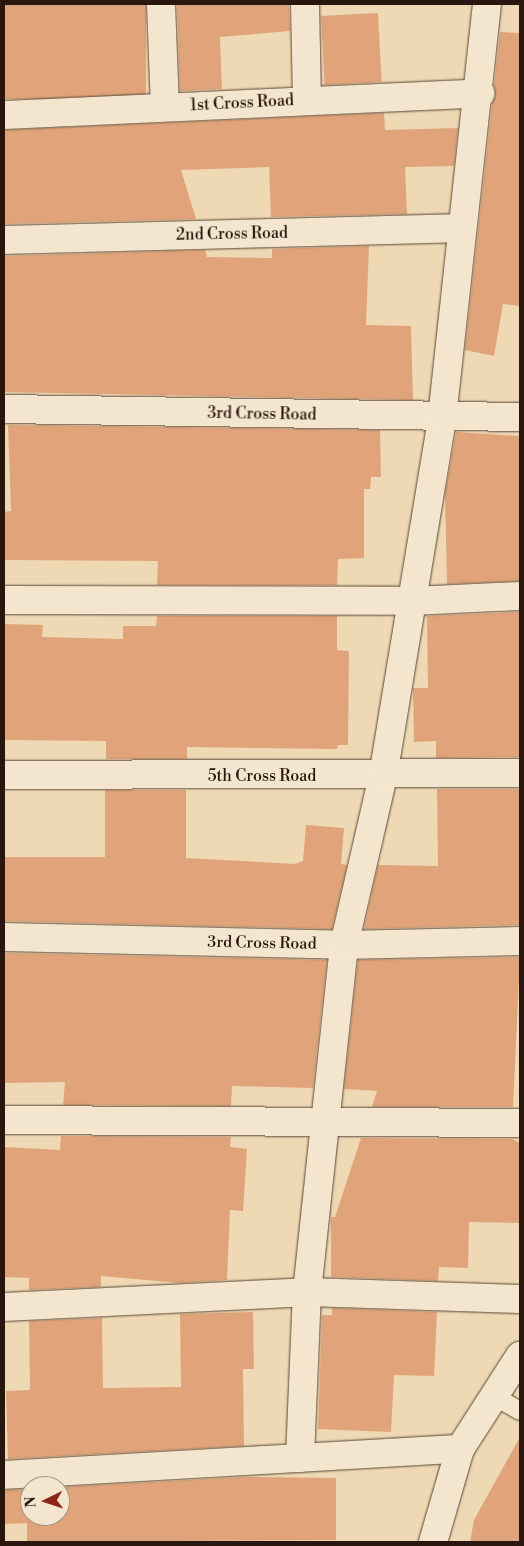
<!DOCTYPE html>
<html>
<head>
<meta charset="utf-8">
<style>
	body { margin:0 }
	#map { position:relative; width:524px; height:1546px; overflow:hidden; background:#eed9b4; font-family:"Libre Bodoni",serif }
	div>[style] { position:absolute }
	.building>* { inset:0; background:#e1a47a; transform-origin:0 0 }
	.roads { filter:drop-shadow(0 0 1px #5a4738) drop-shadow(0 0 1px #5a4738) }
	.service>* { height:18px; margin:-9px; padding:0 9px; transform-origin:9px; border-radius:9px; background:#f4e6ce }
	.minor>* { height:28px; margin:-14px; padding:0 14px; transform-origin:14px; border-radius:14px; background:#f4e6ce }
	span { translate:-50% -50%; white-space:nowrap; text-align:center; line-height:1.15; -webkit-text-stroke:4px #f4e6ce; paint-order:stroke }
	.street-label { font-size:16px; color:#29160e }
	.frame { position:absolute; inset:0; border:5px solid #29160e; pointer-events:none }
	.north { position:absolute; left:20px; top:1476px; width:50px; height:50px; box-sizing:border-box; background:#f4e6ce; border:1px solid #a39381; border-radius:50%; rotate:266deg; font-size:14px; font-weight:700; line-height:20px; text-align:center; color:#29160e }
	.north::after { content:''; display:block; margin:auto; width:18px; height:22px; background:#8f2418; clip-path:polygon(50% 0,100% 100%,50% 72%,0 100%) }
</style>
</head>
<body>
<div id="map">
	<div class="building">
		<i style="left:4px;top:4px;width:142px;height:95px"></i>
		<i style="clip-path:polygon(177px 4px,289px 4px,290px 31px,220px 37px,222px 89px,180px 91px)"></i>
		<i style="left:378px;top:13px;width:69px;height:57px;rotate:87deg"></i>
		<i style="clip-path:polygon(500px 32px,520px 33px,520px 306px,503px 304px,494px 356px,465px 350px)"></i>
		<i style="clip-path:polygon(384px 113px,385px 130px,458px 128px,454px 166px,405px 167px,407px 214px,271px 217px,269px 167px,181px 170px,196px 219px,4px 224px,4px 130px)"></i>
		<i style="clip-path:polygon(369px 246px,366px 325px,411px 326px,413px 400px,4px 392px,4px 256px,205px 250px,207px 257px,272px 258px,272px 249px)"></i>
		<i style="clip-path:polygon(8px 425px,380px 430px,381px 477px,371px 477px,370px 489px,364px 489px,364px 558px,338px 559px,337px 585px,157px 585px,158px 561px,4px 560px,4px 512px,11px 511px)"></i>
		<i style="clip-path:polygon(456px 432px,520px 436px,520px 581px,447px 584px,445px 494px)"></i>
		<i style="clip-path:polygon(520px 612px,520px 757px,436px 758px,436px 741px,414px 742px,413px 688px,428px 688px,427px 616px)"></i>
		<i style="clip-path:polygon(157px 616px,337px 616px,337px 650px,349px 651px,348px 745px,338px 745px,337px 749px,187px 747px,187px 759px,106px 759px,106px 741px,4px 740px,5px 624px,43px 625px,42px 637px,123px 639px,123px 626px,156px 626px)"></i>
		<i style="clip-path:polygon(437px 789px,520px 789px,520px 925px,364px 929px,378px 865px,438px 866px)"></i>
		<i style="clip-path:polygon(105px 790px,186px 790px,186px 858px,295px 864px,303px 861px,306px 825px,344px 828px,341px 864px,347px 865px,332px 929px,4px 921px,4px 857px,105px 857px)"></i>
		<i style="clip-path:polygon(4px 953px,327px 960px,313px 1088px,232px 1086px,231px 1106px,63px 1105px,65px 1082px,4px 1083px)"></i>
		<i style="clip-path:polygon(520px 957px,513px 1107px,372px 1107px,377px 1091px,344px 1089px,358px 960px)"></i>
		<i style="clip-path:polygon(61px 1136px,231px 1137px,230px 1147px,247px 1149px,243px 1211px,230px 1210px,227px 1280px,180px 1283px,101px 1276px,101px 1287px,29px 1290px,29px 1278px,4px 1277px,4px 1147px,60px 1150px)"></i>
		<i style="clip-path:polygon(361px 1138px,512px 1139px,520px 1143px,520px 1223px,469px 1222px,468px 1268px,439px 1267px,438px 1281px,331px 1277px,331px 1217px,335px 1217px)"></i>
		<i style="clip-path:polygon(332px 1308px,437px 1312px,434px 1376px,394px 1375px,391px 1432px,318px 1429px,322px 1315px,332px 1315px)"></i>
		<i style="clip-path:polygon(253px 1312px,254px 1369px,243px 1369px,244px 1446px,8px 1459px,6px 1391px,30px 1390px,29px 1321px,102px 1318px,103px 1388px,181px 1387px,180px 1314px)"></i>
		<i style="clip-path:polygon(520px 1437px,520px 1542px,470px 1542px,474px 1520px)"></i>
		<i style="clip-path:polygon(245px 1477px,336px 1478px,336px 1540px,27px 1542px,27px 1523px,4px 1524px,4px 1490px,30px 1489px,30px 1516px,60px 1516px,60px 1487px)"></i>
	</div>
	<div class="roads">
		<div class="service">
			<i style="left:494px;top:1396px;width:30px;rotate:30deg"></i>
		</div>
		<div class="minor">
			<i style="left:161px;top:4px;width:103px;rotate:87.8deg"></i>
			<i style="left:305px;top:4px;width:96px;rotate:88.8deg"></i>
			<i style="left:4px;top:115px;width:477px;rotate:-2.6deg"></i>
			<i style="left:4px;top:240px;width:457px;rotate:-1.5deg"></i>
			<i style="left:4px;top:409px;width:516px;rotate:0.89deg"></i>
			<i style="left:4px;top:600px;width:408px;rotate:0.1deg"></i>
			<i style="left:412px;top:601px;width:108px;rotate:-2.7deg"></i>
			<i style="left:4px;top:775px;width:516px;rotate:-0.22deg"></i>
			<i style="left:4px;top:937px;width:340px;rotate:1.3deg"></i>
			<i style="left:344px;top:945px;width:176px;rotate:-1.3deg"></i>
			<i style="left:4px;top:1120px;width:516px;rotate:0.33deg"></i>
			<i style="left:4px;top:1307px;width:303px;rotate:-2.8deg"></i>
			<i style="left:307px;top:1292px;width:349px;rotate:-83.9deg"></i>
			<i style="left:344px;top:945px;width:173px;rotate:-77deg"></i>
			<i style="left:383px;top:776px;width:363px;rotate:-80.6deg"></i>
			<i style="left:442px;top:418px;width:416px;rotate:-83.8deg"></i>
			<i style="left:300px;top:1458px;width:166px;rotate:-87.6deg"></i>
			<i style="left:307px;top:1292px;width:213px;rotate:1.9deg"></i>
			<i style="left:4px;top:1475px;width:457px;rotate:-3.3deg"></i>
			<i style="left:433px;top:1542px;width:97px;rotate:-73.8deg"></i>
			<i style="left:460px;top:1449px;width:111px;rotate:-57.2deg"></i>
		</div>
	</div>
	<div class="street-label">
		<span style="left:242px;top:103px;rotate:-3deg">1st Cross Road</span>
		<span style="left:232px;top:234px;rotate:-1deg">2nd Cross Road</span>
		<span style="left:262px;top:414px;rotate:1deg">3rd Cross Road</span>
		<span style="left:262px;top:776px">5th Cross Road</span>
		<span style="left:262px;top:943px;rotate:1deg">3rd Cross Road</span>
	</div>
	<div class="frame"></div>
	<div class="north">N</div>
</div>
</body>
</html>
